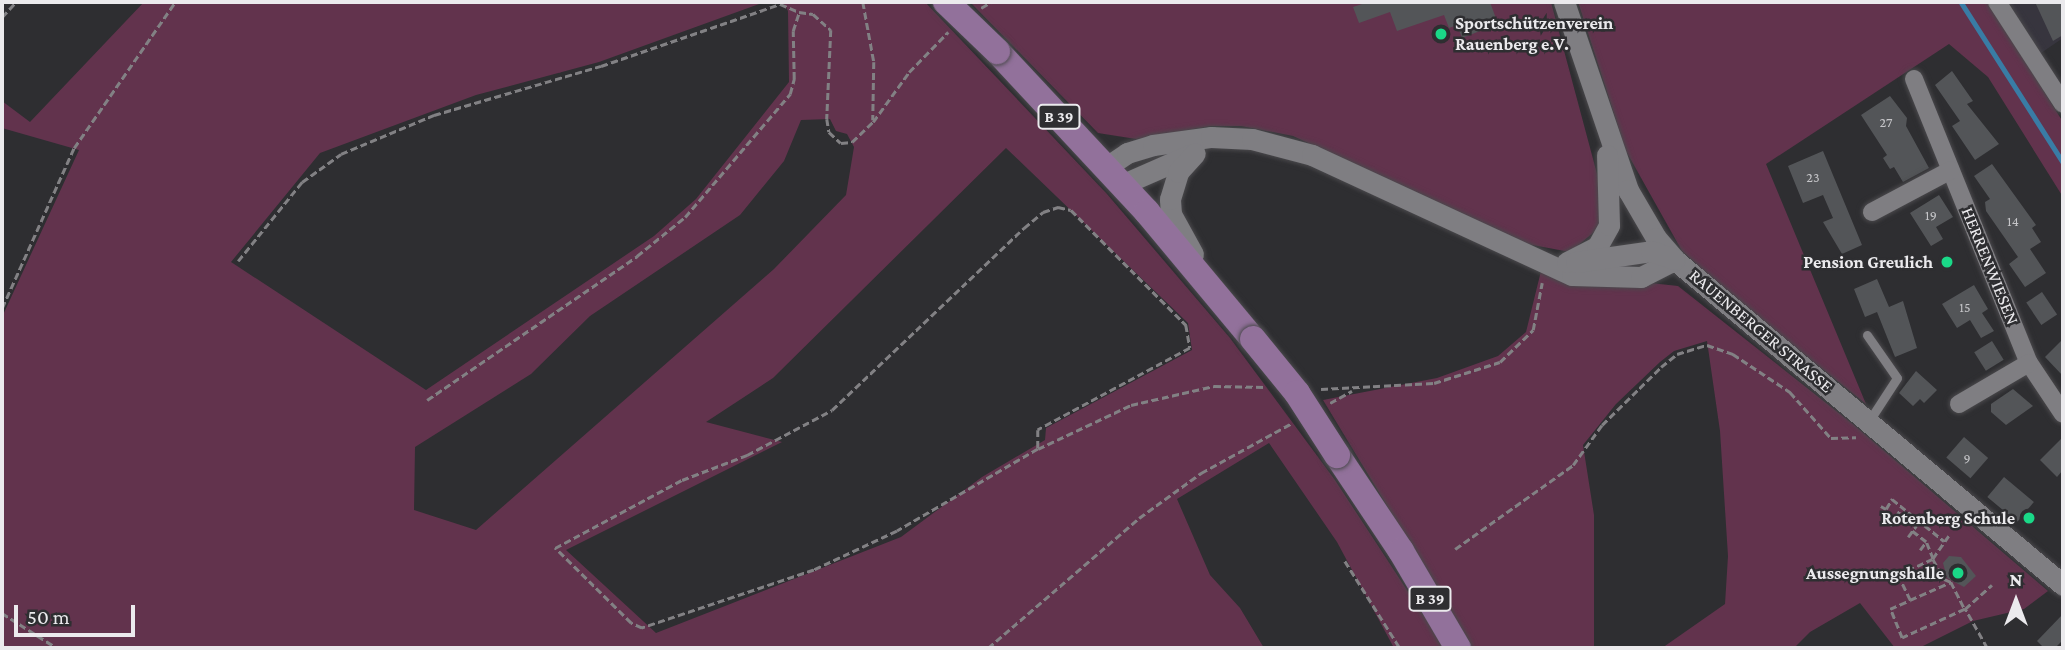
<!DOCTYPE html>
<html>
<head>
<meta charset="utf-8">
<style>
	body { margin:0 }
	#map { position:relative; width:2065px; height:650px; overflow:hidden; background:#2e2e31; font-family:"Crimson Pro",serif }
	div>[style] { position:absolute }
	.built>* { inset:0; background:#37353e }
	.green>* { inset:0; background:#62334d }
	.stream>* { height:4.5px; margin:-2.25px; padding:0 2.25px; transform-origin:2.25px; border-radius:2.25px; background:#397ca5 }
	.building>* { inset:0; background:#535558; transform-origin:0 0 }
	.path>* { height:2.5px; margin-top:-1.25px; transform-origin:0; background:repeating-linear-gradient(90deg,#828184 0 7px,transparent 0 10.5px) }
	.roads { filter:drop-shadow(0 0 2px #4a494c) drop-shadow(0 0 2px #4a494c) }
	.service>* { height:9px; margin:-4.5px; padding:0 4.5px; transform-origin:4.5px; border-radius:4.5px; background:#7f7e82 }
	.minor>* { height:18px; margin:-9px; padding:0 9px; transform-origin:9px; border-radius:9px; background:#7f7e82 }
	.tertiary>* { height:21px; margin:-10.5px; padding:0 10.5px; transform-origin:10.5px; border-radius:10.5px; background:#7f7e82 }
	.primary>* { height:26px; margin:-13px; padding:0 13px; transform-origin:13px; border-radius:13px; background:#92719b }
	.bridges { filter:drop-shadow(0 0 2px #4a494c) drop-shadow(0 0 2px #4a494c) }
	.primary-bridge>* { height:26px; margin:-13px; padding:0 13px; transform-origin:13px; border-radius:13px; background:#92719b }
	.dots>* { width:19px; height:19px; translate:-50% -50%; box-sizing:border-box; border:4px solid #2e2e31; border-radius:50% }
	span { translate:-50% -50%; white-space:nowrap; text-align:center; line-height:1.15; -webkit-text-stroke:5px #2e2e31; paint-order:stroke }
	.number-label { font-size:14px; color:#c5c5c8 }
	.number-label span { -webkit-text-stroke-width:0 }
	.shield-label span { padding:2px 5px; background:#2e2e31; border:2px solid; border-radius:5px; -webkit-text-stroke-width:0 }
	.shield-label { font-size:16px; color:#ebeaed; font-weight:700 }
	.poi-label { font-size:18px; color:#ebeaed; font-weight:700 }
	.left { translate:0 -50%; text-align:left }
	.right { translate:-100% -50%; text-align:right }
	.street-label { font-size:18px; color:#ebeaed }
	.frame { position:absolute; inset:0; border:4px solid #ebeaed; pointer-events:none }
	.north { position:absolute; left:1981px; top:566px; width:70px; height:70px; -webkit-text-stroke:5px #2e2e31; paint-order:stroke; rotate:0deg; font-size:19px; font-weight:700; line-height:28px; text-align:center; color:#ebeaed }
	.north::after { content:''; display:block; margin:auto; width:24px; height:32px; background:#ebeaed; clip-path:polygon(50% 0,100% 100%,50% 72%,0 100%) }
	.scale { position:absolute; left:14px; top:605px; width:121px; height:32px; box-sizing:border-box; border:4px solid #ebeaed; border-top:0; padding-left:9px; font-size:21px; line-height:24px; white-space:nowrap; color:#ebeaed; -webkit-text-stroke:5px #2e2e31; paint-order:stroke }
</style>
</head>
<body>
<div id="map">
	<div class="built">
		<i style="clip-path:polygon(1988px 2px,2063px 2px,2063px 38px,2025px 64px)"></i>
	</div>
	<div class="green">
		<i style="clip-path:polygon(evenodd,144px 2px,765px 2px,599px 62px,476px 95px,320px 153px,231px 262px,426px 390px,654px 236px,696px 199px,789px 82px,788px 11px,783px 2px,925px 2px,1107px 194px,1230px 338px,1335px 480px,1445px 648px,1394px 648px,1337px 542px,1269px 443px,1177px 499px,1210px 575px,1240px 608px,1264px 648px,2px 648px,2px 317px,79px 150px,2px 128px,2px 101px,30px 122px,144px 2px,830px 119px,836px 131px,847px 134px,854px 147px,846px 195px,774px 269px,476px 530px,414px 510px,415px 447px,531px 374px,590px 316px,740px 215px,784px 161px,801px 120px,830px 119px,144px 2px,1006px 148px,1188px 323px,1192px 350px,1046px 428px,1045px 440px,982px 477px,901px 537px,656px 633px,566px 550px,782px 442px,706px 422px,773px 378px,1006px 148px)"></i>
		<i style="clip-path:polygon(970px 2px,1551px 2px,1604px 200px,1599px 228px,1570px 252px,1527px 244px,1293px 136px,1241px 126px,1211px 126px,1136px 139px,1098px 133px)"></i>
		<i style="clip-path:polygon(1578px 2px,1988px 2px,2063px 122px,2063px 197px,1988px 77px,1949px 44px,1766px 164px,1866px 404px,1735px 299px,1682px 251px,1626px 151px)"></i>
		<i style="clip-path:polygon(1541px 271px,1678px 286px,1854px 425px,2048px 591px,2024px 609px,1973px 621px,1919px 648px,1895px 648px,1860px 603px,1810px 632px,1794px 648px,1662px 648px,1725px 604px,1728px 556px,1720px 431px,1707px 341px,1674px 351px,1660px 362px,1616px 404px,1583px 445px,1594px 515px,1594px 648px,1473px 648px,1323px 400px,1437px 378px,1498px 356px,1526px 332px)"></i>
	</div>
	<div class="stream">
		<i style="left:1961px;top:2px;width:190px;rotate:57.5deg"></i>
	</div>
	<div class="building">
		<i style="clip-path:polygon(1368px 2px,1490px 2px,1498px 24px,1462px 38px,1457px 25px,1449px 28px,1444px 15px,1397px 31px,1390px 12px,1359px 23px,1353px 7px)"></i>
		<i style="clip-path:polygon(2035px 2px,2063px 2px,2063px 35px,2053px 41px)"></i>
		<i style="clip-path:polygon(1952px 71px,1973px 101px,1967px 104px,1999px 144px,1975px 160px,1952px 126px,1960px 121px,1935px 85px)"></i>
		<i style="clip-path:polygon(1890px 96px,1907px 118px,1906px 126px,1929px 168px,1903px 182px,1894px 167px,1890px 169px,1883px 158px,1887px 155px,1861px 115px)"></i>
		<i style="clip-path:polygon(1823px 151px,1862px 245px,1842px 254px,1823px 222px,1833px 218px,1823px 195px,1803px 203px,1788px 166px)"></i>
		<i style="clip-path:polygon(1992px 164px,2036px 225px,2032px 228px,2041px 242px,2030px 249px,2046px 273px,2025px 287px,2009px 264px,2018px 257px,1986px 211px,1985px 202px,1990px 199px,1974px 176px)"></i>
		<i style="clip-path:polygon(1939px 195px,1953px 217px,1936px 227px,1943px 239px,1931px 246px,1910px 213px)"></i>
		<i style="clip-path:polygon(1877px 279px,1889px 307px,1903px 301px,1917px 348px,1895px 357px,1877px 312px,1865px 317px,1854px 289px)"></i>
		<i style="clip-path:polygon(1974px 285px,1988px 309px,1982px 313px,1994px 331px,1981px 338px,1970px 320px,1957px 328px,1942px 304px)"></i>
		<i style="left:2042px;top:292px;width:27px;height:19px;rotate:56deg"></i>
		<i style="clip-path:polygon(2063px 339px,2063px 376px,2045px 357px)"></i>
		<i style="left:1992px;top:341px;width:22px;height:21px;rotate:58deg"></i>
		<i style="clip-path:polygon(1916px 371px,1937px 390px,1924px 403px,1920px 399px,1913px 406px,1899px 393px)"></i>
		<i style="clip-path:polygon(2013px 389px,2033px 406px,2006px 425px,1991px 412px,1991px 404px)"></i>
		<i style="left:1964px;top:437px;width:32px;height:27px;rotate:41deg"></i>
		<i style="clip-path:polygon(2063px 437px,2063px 470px,2057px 477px,2040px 460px)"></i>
		<i style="left:2004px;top:477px;width:39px;height:26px;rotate:40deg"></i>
		<i style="clip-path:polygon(1949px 556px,1961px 557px,1976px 576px,1964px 587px,1947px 578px,1943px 563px)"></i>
		<i style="clip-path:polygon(2063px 614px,2063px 640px,2055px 648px,2044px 648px,2037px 641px)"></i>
	</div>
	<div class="path">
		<i style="left:863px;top:2px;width:61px;rotate:79.6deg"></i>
		<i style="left:874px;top:62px;width:58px;rotate:91deg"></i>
		<i style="left:981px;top:8px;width:12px;rotate:-31deg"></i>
		<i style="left:2px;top:17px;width:21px;rotate:-47deg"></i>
		<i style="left:238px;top:261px;width:102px;rotate:-51deg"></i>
		<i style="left:302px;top:182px;width:48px;rotate:-35.7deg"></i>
		<i style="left:341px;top:154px;width:101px;rotate:-22.8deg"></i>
		<i style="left:434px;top:115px;width:174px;rotate:-16.4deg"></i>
		<i style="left:601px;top:66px;width:189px;rotate:-19.1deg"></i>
		<i style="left:780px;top:4px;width:21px;rotate:23deg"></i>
		<i style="left:2px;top:308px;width:175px;rotate:-65.8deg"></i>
		<i style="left:74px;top:148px;width:178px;rotate:-55.3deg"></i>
		<i style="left:1321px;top:389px;width:113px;rotate:-3deg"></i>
		<i style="left:1434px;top:383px;width:69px;rotate:-17.7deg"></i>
		<i style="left:1500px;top:362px;width:46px;rotate:-44.1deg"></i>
		<i style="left:1533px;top:330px;width:48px;rotate:-79.2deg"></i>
		<i style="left:427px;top:400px;width:255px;rotate:-34.4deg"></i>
		<i style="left:637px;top:256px;width:62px;rotate:-39.1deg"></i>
		<i style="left:685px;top:217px;width:162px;rotate:-49.5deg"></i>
		<i style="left:790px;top:94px;width:16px;rotate:-75deg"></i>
		<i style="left:794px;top:79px;width:48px;rotate:-91.2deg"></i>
		<i style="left:793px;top:31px;width:20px;rotate:-72deg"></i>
		<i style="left:799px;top:12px;width:14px;rotate:8deg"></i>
		<i style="left:813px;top:14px;width:24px;rotate:42deg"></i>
		<i style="left:831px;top:30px;width:89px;rotate:92.6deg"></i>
		<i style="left:827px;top:119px;width:13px;rotate:81deg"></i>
		<i style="left:829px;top:132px;width:16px;rotate:43deg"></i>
		<i style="left:841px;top:143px;width:11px;rotate:-5deg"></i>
		<i style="left:852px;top:142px;width:29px;rotate:-44deg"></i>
		<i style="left:873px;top:122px;width:62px;rotate:-54.2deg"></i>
		<i style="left:909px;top:72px;width:56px;rotate:-45.7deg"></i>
		<i style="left:1330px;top:403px;width:25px;rotate:-29deg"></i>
		<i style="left:1038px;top:449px;width:163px;rotate:149.8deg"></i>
		<i style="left:897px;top:531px;width:92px;rotate:154.8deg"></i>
		<i style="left:814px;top:570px;width:182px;rotate:161.4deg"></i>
		<i style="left:642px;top:628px;width:12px;rotate:-156deg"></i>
		<i style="left:631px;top:623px;width:107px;rotate:-135.4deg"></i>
		<i style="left:555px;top:548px;width:144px;rotate:-28.2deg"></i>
		<i style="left:682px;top:480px;width:70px;rotate:-21deg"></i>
		<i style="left:747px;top:455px;width:96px;rotate:-27.9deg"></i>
		<i style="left:832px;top:410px;width:265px;rotate:-43.5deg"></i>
		<i style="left:1024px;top:228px;width:25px;rotate:-40deg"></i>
		<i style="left:1043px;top:212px;width:16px;rotate:-18deg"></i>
		<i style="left:1058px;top:207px;width:13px;rotate:13deg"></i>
		<i style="left:1071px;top:210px;width:163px;rotate:45deg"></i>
		<i style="left:1186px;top:325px;width:23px;rotate:80deg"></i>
		<i style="left:1190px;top:348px;width:173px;rotate:151.7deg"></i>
		<i style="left:1038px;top:430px;width:19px;rotate:90deg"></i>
		<i style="left:1038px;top:449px;width:103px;rotate:-25.3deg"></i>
		<i style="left:1131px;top:405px;width:85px;rotate:-12.9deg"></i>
		<i style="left:1214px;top:386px;width:52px;rotate:1.1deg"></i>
		<i style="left:1881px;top:506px;width:6px;rotate:31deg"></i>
		<i style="left:1886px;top:509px;width:12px;rotate:-59deg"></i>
		<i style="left:1892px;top:499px;width:67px;rotate:38.9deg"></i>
		<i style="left:1890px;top:526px;width:22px;rotate:-58deg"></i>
		<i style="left:1949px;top:536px;width:28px;rotate:125deg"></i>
		<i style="left:1933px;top:559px;width:23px;rotate:61deg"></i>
		<i style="left:1944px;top:579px;width:8px;rotate:23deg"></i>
		<i style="left:1908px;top:537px;width:14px;rotate:-54deg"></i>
		<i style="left:1455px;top:549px;width:145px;rotate:-35.4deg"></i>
		<i style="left:1573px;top:465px;width:49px;rotate:-54.1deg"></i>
		<i style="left:1602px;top:425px;width:83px;rotate:-44.5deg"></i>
		<i style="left:1661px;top:367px;width:21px;rotate:-39deg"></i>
		<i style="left:1677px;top:354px;width:31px;rotate:-17deg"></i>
		<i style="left:1707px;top:345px;width:28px;rotate:19deg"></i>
		<i style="left:1733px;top:354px;width:69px;rotate:33.7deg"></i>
		<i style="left:1790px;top:392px;width:62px;rotate:48.3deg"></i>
		<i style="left:1831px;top:438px;width:25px;rotate:-2deg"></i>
		<i style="left:1920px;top:550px;width:10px;rotate:-53deg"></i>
		<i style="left:1345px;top:561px;width:103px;rotate:57.7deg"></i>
		<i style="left:1910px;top:600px;width:45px;rotate:-23.7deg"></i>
		<i style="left:1951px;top:582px;width:30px;rotate:63deg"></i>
		<i style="left:1965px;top:609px;width:69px;rotate:155.3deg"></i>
		<i style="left:1902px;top:638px;width:31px;rotate:-112deg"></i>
		<i style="left:1890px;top:609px;width:22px;rotate:-24deg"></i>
		<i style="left:1910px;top:600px;width:28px;rotate:-116deg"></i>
		<i style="left:1898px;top:575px;width:38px;rotate:-25deg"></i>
		<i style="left:1933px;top:559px;width:18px;rotate:-112deg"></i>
		<i style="left:1926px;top:542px;width:18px;rotate:-142deg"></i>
		<i style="left:2px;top:613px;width:65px;rotate:32.5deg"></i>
		<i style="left:988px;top:648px;width:199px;rotate:-40.7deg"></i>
		<i style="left:1139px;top:518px;width:77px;rotate:-36deg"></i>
		<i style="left:1201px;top:473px;width:102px;rotate:-28.8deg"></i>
		<i style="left:1987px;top:648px;width:45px;rotate:-119.4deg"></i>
		<i style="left:1965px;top:609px;width:36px;rotate:-42deg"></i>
	</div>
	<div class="roads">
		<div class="service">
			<i style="left:1867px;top:335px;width:52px;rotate:55.1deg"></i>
			<i style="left:1897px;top:378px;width:51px;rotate:123.1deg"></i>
		</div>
		<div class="minor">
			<i style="left:1997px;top:2px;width:121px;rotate:57.1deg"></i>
			<i style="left:1914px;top:79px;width:306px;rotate:68deg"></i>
			<i style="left:2029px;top:363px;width:61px;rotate:56.3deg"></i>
			<i style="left:1872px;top:212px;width:89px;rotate:-28deg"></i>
			<i style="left:1959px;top:404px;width:81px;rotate:-30.4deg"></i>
		</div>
		<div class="tertiary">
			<i style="left:1564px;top:2px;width:199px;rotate:71.2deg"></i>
			<i style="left:1628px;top:190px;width:56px;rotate:59.7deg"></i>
			<i style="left:1656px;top:238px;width:29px;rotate:49deg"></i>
			<i style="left:1675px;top:260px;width:506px;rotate:39.95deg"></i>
			<i style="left:1105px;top:168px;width:27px;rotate:-34deg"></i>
			<i style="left:1127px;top:153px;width:27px;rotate:-17deg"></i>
			<i style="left:1153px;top:145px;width:59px;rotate:-7.9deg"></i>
			<i style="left:1211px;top:137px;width:41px;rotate:2.8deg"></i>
			<i style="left:1252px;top:139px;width:62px;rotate:14.9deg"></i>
			<i style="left:1312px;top:155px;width:286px;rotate:24.8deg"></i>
			<i style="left:1572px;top:275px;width:69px;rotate:1.7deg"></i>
			<i style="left:1641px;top:277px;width:38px;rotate:-27deg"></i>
			<i style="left:1121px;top:185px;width:77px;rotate:-23.6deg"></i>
			<i style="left:1193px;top:254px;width:46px;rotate:-118.8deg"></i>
			<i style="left:1171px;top:214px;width:15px;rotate:-94deg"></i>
			<i style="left:1170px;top:199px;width:28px;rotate:-73deg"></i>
			<i style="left:1178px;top:172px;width:25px;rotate:-48deg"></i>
			<i style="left:1567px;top:262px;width:34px;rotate:-27deg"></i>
			<i style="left:1597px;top:247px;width:25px;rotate:-61deg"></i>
			<i style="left:1609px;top:225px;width:70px;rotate:-91.6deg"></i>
			<i style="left:1576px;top:262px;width:76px;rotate:-8.3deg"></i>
			<i style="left:1651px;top:251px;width:24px;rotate:19deg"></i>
		</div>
		<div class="primary">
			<i style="left:997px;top:51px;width:220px;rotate:47deg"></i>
			<i style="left:1147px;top:212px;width:165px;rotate:50.2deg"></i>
			<i style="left:1337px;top:455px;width:115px;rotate:56.3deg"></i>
			<i style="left:1401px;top:551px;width:113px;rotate:59.6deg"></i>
		</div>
	</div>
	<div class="bridges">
		<div class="primary-bridge">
			<i style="left:946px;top:2px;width:71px;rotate:43.9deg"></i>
			<i style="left:1253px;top:339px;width:70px;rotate:50.8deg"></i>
			<i style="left:1297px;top:393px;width:74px;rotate:57.2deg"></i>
		</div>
	</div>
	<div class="dots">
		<i style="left:1441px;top:34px;background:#1ad988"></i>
		<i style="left:1947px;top:262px;background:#1ad988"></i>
		<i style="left:2029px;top:518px;background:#1ad988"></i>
		<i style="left:1958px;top:573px;background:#1ad988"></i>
	</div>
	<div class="number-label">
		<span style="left:1886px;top:122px">27</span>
		<span style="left:1813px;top:177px">23</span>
		<span style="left:1931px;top:215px">19</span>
		<span style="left:2013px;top:221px">14</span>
		<span style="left:1965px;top:307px">15</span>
		<span style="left:1967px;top:458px">9</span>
	</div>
	<div class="shield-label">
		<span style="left:1059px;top:117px">B 39</span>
		<span style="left:1430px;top:599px">B 39</span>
	</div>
	<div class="poi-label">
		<span class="left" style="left:1455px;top:34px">Sportschützenverein<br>Rauenberg e.V.</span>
		<span class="right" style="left:1933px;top:262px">Pension Greulich</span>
		<span class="right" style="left:2015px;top:518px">Rotenberg Schule</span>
		<span class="right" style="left:1944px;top:573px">Aussegnungshalle</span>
	</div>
	<div class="street-label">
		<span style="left:1990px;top:266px;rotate:68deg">HERRENWIESEN</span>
		<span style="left:1761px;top:331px;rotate:40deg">RAUENBERGER STRASSE</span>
	</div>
	<div class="frame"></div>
	<div class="north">N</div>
	<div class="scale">50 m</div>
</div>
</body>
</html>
